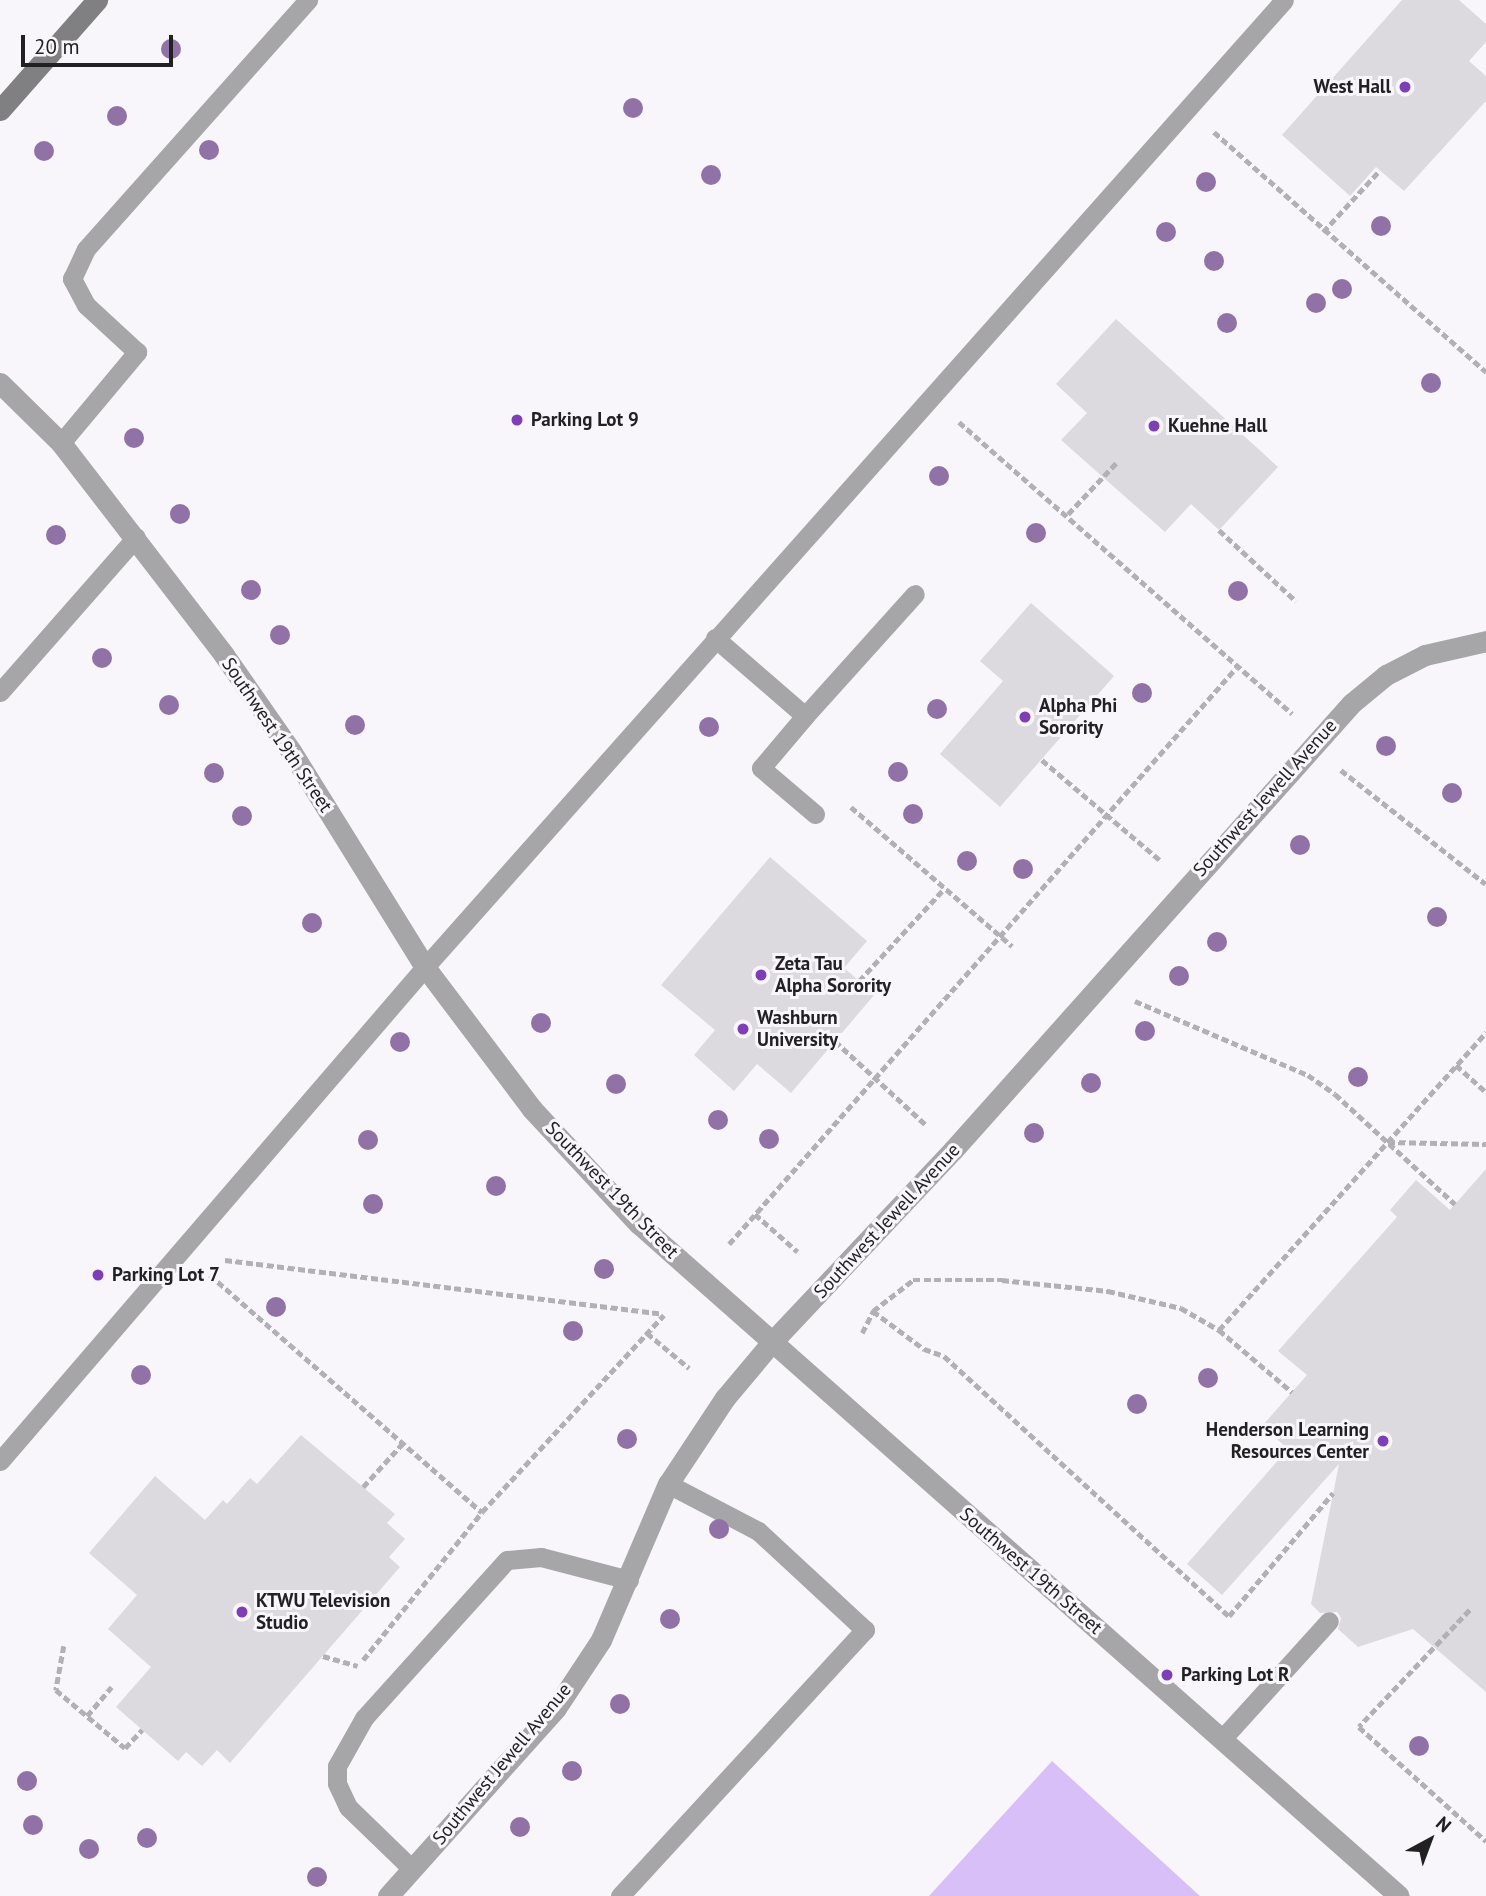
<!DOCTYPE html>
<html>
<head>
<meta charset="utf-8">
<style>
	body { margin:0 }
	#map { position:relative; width:1486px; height:1896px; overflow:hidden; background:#f8f6fb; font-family:"PT Sans",sans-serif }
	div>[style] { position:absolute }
	.green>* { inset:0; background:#d9bff8 }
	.building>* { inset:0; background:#dcdadf }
	.path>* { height:4.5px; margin-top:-2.25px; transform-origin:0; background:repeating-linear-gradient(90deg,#b1b0b4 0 7px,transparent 0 10.5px) }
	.lane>* { height:19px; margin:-9.5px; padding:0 9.5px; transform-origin:9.5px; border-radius:9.5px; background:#a6a6a8 }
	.street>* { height:21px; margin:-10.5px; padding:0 10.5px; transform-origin:10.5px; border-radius:10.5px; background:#a6a6a8 }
	.secondary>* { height:21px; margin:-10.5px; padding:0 10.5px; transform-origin:10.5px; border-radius:10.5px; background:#807f82 }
	.trees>* { width:20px; height:20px; margin:-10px; border-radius:50%; background:#9172a6 }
	.dots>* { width:19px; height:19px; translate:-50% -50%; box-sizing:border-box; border:4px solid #f8f6fb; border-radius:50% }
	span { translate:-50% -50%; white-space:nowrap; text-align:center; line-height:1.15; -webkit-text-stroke:6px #f8f6fb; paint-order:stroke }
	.poi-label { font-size:19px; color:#212022; font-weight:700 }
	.right { translate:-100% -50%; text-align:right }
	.left { translate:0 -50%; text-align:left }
	.street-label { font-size:19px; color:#212022 }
	.north { position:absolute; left:1395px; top:1805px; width:70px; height:70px; -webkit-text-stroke:5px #f8f6fb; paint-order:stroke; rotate:41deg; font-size:19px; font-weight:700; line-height:28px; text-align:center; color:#212022 }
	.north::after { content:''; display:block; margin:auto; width:24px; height:32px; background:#212022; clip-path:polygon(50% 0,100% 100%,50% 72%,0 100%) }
	.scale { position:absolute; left:21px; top:35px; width:152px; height:32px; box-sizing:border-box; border:4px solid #212022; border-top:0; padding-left:9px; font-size:21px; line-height:24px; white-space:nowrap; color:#212022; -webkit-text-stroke:5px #f8f6fb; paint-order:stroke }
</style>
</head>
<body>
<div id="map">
	<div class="green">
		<i style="clip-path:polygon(1052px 1761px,1200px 1896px,929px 1896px)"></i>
	</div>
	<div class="building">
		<i style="clip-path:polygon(1402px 0,1459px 0,1486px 24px,1486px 42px,1469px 61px,1486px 76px,1486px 101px,1404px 191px,1376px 167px,1350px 196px,1282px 135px)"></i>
		<i style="clip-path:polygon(1116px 319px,1278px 467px,1219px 530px,1191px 504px,1165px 532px,1061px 440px,1087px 413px,1056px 384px)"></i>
		<i style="clip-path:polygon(1031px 603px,1114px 676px,1000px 807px,940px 754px,1003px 681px,980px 661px)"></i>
		<i style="clip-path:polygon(770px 857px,867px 941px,844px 968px,875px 994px,791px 1093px,757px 1064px,734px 1091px,694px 1055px,715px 1030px,661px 985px)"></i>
		<i style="clip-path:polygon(1486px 1169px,1486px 1692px,1413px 1629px,1358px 1647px,1338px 1629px,1341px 1618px,1337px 1612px,1320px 1613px,1311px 1604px,1339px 1464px,1222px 1595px,1187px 1564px,1288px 1449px,1262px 1426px,1307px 1375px,1278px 1351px,1397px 1217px,1390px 1210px,1416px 1180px,1450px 1210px)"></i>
		<i style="clip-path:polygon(301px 1435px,395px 1514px,387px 1523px,405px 1539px,389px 1557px,400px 1567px,230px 1763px,217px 1750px,202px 1766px,186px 1752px,178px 1761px,116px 1707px,151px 1667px,108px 1629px,137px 1595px,89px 1553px,155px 1476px,205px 1520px,223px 1500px,227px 1504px,250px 1478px,257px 1484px)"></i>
	</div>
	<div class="path">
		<i style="left:1214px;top:132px;width:363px;rotate:41.4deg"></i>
		<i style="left:1323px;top:232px;width:84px;rotate:-47.4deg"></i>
		<i style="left:959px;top:422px;width:443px;rotate:41.2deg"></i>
		<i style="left:1068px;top:514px;width:71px;rotate:-46.7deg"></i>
		<i style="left:1219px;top:530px;width:105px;rotate:42.7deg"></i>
		<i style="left:1042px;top:760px;width:156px;rotate:40.3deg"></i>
		<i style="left:1341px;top:770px;width:184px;rotate:38.2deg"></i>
		<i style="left:851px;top:807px;width:213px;rotate:40.8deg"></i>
		<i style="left:859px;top:981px;width:124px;rotate:-47.3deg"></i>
		<i style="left:1135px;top:1001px;width:188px;rotate:23.2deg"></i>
		<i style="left:1308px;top:1075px;width:33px;rotate:35deg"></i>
		<i style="left:1335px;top:1094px;width:163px;rotate:42.5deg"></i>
		<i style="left:835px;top:1041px;width:125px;rotate:42.7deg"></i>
		<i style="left:1456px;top:1065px;width:40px;rotate:42deg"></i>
		<i style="left:1388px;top:1142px;width:98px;rotate:1.2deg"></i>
		<i style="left:755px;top:1214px;width:57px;rotate:41.5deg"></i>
		<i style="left:729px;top:1244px;width:767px;rotate:-48.65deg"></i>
		<i style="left:225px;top:1260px;width:441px;rotate:7deg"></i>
		<i style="left:210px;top:1275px;width:361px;rotate:41.1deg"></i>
		<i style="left:873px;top:1311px;width:64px;rotate:36.7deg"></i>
		<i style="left:924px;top:1349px;width:21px;rotate:19deg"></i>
		<i style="left:944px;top:1356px;width:386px;rotate:42.4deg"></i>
		<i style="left:1229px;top:1616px;width:161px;rotate:-49.8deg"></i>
		<i style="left:1219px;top:1330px;width:400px;rotate:-48.1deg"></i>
		<i style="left:647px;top:1333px;width:55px;rotate:39.8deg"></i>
		<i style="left:862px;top:1333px;width:25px;rotate:-63deg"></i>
		<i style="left:873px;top:1311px;width:51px;rotate:-37.8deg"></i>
		<i style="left:913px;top:1280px;width:89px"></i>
		<i style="left:1002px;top:1280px;width:107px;rotate:5.9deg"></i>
		<i style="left:1108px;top:1291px;width:75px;rotate:13.1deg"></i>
		<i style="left:1181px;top:1308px;width:44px;rotate:30.1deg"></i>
		<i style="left:1219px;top:1330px;width:96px;rotate:40.3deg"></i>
		<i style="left:363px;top:1487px;width:59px;rotate:-47.7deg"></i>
		<i style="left:1470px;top:1610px;width:161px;rotate:133.5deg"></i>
		<i style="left:1359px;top:1727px;width:171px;rotate:41.9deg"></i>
		<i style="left:64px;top:1646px;width:45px;rotate:100.3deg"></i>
		<i style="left:56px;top:1690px;width:90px;rotate:40deg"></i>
		<i style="left:125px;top:1748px;width:25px;rotate:-47deg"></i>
		<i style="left:323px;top:1656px;width:36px;rotate:16deg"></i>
		<i style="left:363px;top:1660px;width:190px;rotate:-51.2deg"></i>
		<i style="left:482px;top:1512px;width:268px;rotate:-47.3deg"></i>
		<i style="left:87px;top:1716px;width:38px;rotate:-50deg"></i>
	</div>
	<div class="lane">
		<i style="left:61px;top:443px;width:119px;rotate:-50.1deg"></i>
		<i style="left:137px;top:352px;width:69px;rotate:-137.3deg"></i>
		<i style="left:86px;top:305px;width:30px;rotate:-118deg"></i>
		<i style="left:72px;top:279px;width:33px;rotate:-65deg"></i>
		<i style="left:86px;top:249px;width:334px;rotate:-48.3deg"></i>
		<i style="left:715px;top:638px;width:119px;rotate:40.9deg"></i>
		<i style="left:805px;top:716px;width:164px;rotate:-48deg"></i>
		<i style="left:0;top:692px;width:206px;rotate:-48.7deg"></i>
		<i style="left:805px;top:716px;width:68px;rotate:130.2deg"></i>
		<i style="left:761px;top:768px;width:71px;rotate:40.4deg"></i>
		<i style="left:0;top:1461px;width:652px;rotate:-49.29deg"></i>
		<i style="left:425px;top:967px;width:1293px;rotate:-48.38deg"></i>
		<i style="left:1222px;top:1739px;width:159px;rotate:-47.8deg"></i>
		<i style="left:412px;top:1869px;width:89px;rotate:-135.9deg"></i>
		<i style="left:348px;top:1807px;width:26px;rotate:-115deg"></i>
		<i style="left:337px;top:1783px;width:17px;rotate:-90deg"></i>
		<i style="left:337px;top:1766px;width:55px;rotate:-60.6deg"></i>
		<i style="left:364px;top:1718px;width:213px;rotate:-47.9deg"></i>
		<i style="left:507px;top:1560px;width:34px;rotate:-5deg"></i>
		<i style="left:541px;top:1557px;width:91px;rotate:14.6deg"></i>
		<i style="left:620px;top:1896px;width:362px;rotate:-47.4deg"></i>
		<i style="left:865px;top:1630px;width:146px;rotate:-137.2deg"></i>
		<i style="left:758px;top:1531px;width:102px;rotate:-152.4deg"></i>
	</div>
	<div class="street">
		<i style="left:0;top:383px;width:86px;rotate:44.5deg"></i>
		<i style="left:61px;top:443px;width:267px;rotate:52.4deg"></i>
		<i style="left:224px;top:655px;width:117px;rotate:55.1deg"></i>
		<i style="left:291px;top:751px;width:254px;rotate:58.2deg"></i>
		<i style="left:425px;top:967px;width:178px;rotate:53deg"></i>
		<i style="left:532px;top:1109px;width:157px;rotate:47.1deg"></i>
		<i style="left:639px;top:1224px;width:1014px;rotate:41.48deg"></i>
		<i style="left:388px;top:1896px;width:252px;rotate:-48.2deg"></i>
		<i style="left:556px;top:1708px;width:82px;rotate:-56.5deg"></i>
		<i style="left:601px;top:1640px;width:170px;rotate:-66.8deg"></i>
		<i style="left:668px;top:1484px;width:103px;rotate:-56.5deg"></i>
		<i style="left:725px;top:1398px;width:73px;rotate:-50deg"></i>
		<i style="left:772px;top:1342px;width:264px;rotate:-46.7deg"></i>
		<i style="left:953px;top:1150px;width:599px;rotate:-48.25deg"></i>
		<i style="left:1352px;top:703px;width:44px;rotate:-39.5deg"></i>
		<i style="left:1386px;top:675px;width:44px;rotate:-27.1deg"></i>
		<i style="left:1425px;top:655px;width:63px;rotate:-12.9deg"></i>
	</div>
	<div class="secondary">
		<i style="left:0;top:110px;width:147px;rotate:-48.6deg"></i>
	</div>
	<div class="trees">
		<i style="left:171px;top:49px"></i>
		<i style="left:633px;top:108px"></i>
		<i style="left:117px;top:116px"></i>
		<i style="left:209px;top:150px"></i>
		<i style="left:44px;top:151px"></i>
		<i style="left:711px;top:175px"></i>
		<i style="left:1206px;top:182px"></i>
		<i style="left:1381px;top:226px"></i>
		<i style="left:1166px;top:232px"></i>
		<i style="left:1214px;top:261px"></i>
		<i style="left:1342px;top:289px"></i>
		<i style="left:1316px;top:303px"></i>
		<i style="left:1227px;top:323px"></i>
		<i style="left:1431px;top:383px"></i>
		<i style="left:134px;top:438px"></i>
		<i style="left:939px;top:476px"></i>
		<i style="left:180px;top:514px"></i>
		<i style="left:1036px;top:533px"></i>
		<i style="left:56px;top:535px"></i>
		<i style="left:251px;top:590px"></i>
		<i style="left:1238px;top:591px"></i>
		<i style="left:280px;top:635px"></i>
		<i style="left:102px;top:658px"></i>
		<i style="left:1142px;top:693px"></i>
		<i style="left:169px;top:705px"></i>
		<i style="left:937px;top:709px"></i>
		<i style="left:355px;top:725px"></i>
		<i style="left:709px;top:727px"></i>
		<i style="left:1386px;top:746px"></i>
		<i style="left:898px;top:772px"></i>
		<i style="left:214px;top:773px"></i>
		<i style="left:1452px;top:793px"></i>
		<i style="left:913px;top:814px"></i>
		<i style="left:242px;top:816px"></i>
		<i style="left:1300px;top:845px"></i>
		<i style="left:967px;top:861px"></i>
		<i style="left:1023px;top:869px"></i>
		<i style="left:1437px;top:917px"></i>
		<i style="left:312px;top:923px"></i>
		<i style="left:1217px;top:942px"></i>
		<i style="left:1179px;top:976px"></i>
		<i style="left:541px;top:1023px"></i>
		<i style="left:1145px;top:1031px"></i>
		<i style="left:400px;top:1042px"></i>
		<i style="left:1358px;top:1077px"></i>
		<i style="left:1091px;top:1083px"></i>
		<i style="left:616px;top:1084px"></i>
		<i style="left:718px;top:1120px"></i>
		<i style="left:1034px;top:1133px"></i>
		<i style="left:769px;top:1139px"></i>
		<i style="left:368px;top:1140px"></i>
		<i style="left:496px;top:1186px"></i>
		<i style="left:373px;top:1204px"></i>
		<i style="left:604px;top:1269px"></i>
		<i style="left:276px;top:1307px"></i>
		<i style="left:573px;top:1331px"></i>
		<i style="left:141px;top:1375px"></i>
		<i style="left:1208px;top:1378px"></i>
		<i style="left:1137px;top:1404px"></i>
		<i style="left:627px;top:1439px"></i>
		<i style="left:719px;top:1529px"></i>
		<i style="left:670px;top:1619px"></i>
		<i style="left:620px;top:1704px"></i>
		<i style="left:1419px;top:1746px"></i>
		<i style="left:572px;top:1771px"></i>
		<i style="left:27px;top:1781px"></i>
		<i style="left:33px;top:1825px"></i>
		<i style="left:520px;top:1827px"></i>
		<i style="left:147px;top:1838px"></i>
		<i style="left:89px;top:1849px"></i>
		<i style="left:317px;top:1877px"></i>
	</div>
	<div class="dots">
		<i style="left:1405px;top:87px;background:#7e3fb5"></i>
		<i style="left:517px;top:420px;background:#7e3fb5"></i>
		<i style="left:1154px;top:426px;background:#7e3fb5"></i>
		<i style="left:1025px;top:717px;background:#7e3fb5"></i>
		<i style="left:761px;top:975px;background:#7e3fb5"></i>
		<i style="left:743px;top:1029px;background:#7e3fb5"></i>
		<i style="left:98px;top:1275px;background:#7e3fb5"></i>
		<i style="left:1383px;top:1441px;background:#7e3fb5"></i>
		<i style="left:242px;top:1612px;background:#7e3fb5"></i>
		<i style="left:1167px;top:1675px;background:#7e3fb5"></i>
	</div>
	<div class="poi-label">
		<span class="right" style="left:1391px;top:87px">West Hall</span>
		<span class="left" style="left:531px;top:420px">Parking Lot 9</span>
		<span class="left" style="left:1168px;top:426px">Kuehne Hall</span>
		<span class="left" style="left:1039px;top:717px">Alpha Phi<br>Sorority</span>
		<span class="left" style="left:775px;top:975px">Zeta Tau<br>Alpha Sorority</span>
		<span class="left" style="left:757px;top:1029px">Washburn<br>University</span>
		<span class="left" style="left:112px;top:1275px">Parking Lot 7</span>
		<span class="right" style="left:1369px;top:1441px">Henderson Learning<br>Resources Center</span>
		<span class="left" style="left:256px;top:1612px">KTWU Television<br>Studio</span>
		<span class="left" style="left:1181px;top:1675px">Parking Lot R</span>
	</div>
	<div class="street-label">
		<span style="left:277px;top:735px;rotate:56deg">Southwest 19th Street</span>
		<span style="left:1265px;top:798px;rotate:-48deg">Southwest Jewell Avenue</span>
		<span style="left:612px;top:1190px;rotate:46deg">Southwest 19th Street</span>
		<span style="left:887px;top:1221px;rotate:-47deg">Southwest Jewell Avenue</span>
		<span style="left:1031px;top:1571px;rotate:41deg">Southwest 19th Street</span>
		<span style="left:502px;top:1764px;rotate:-50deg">Southwest Jewell Avenue</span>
	</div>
	<div class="north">N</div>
	<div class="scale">20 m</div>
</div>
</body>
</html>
